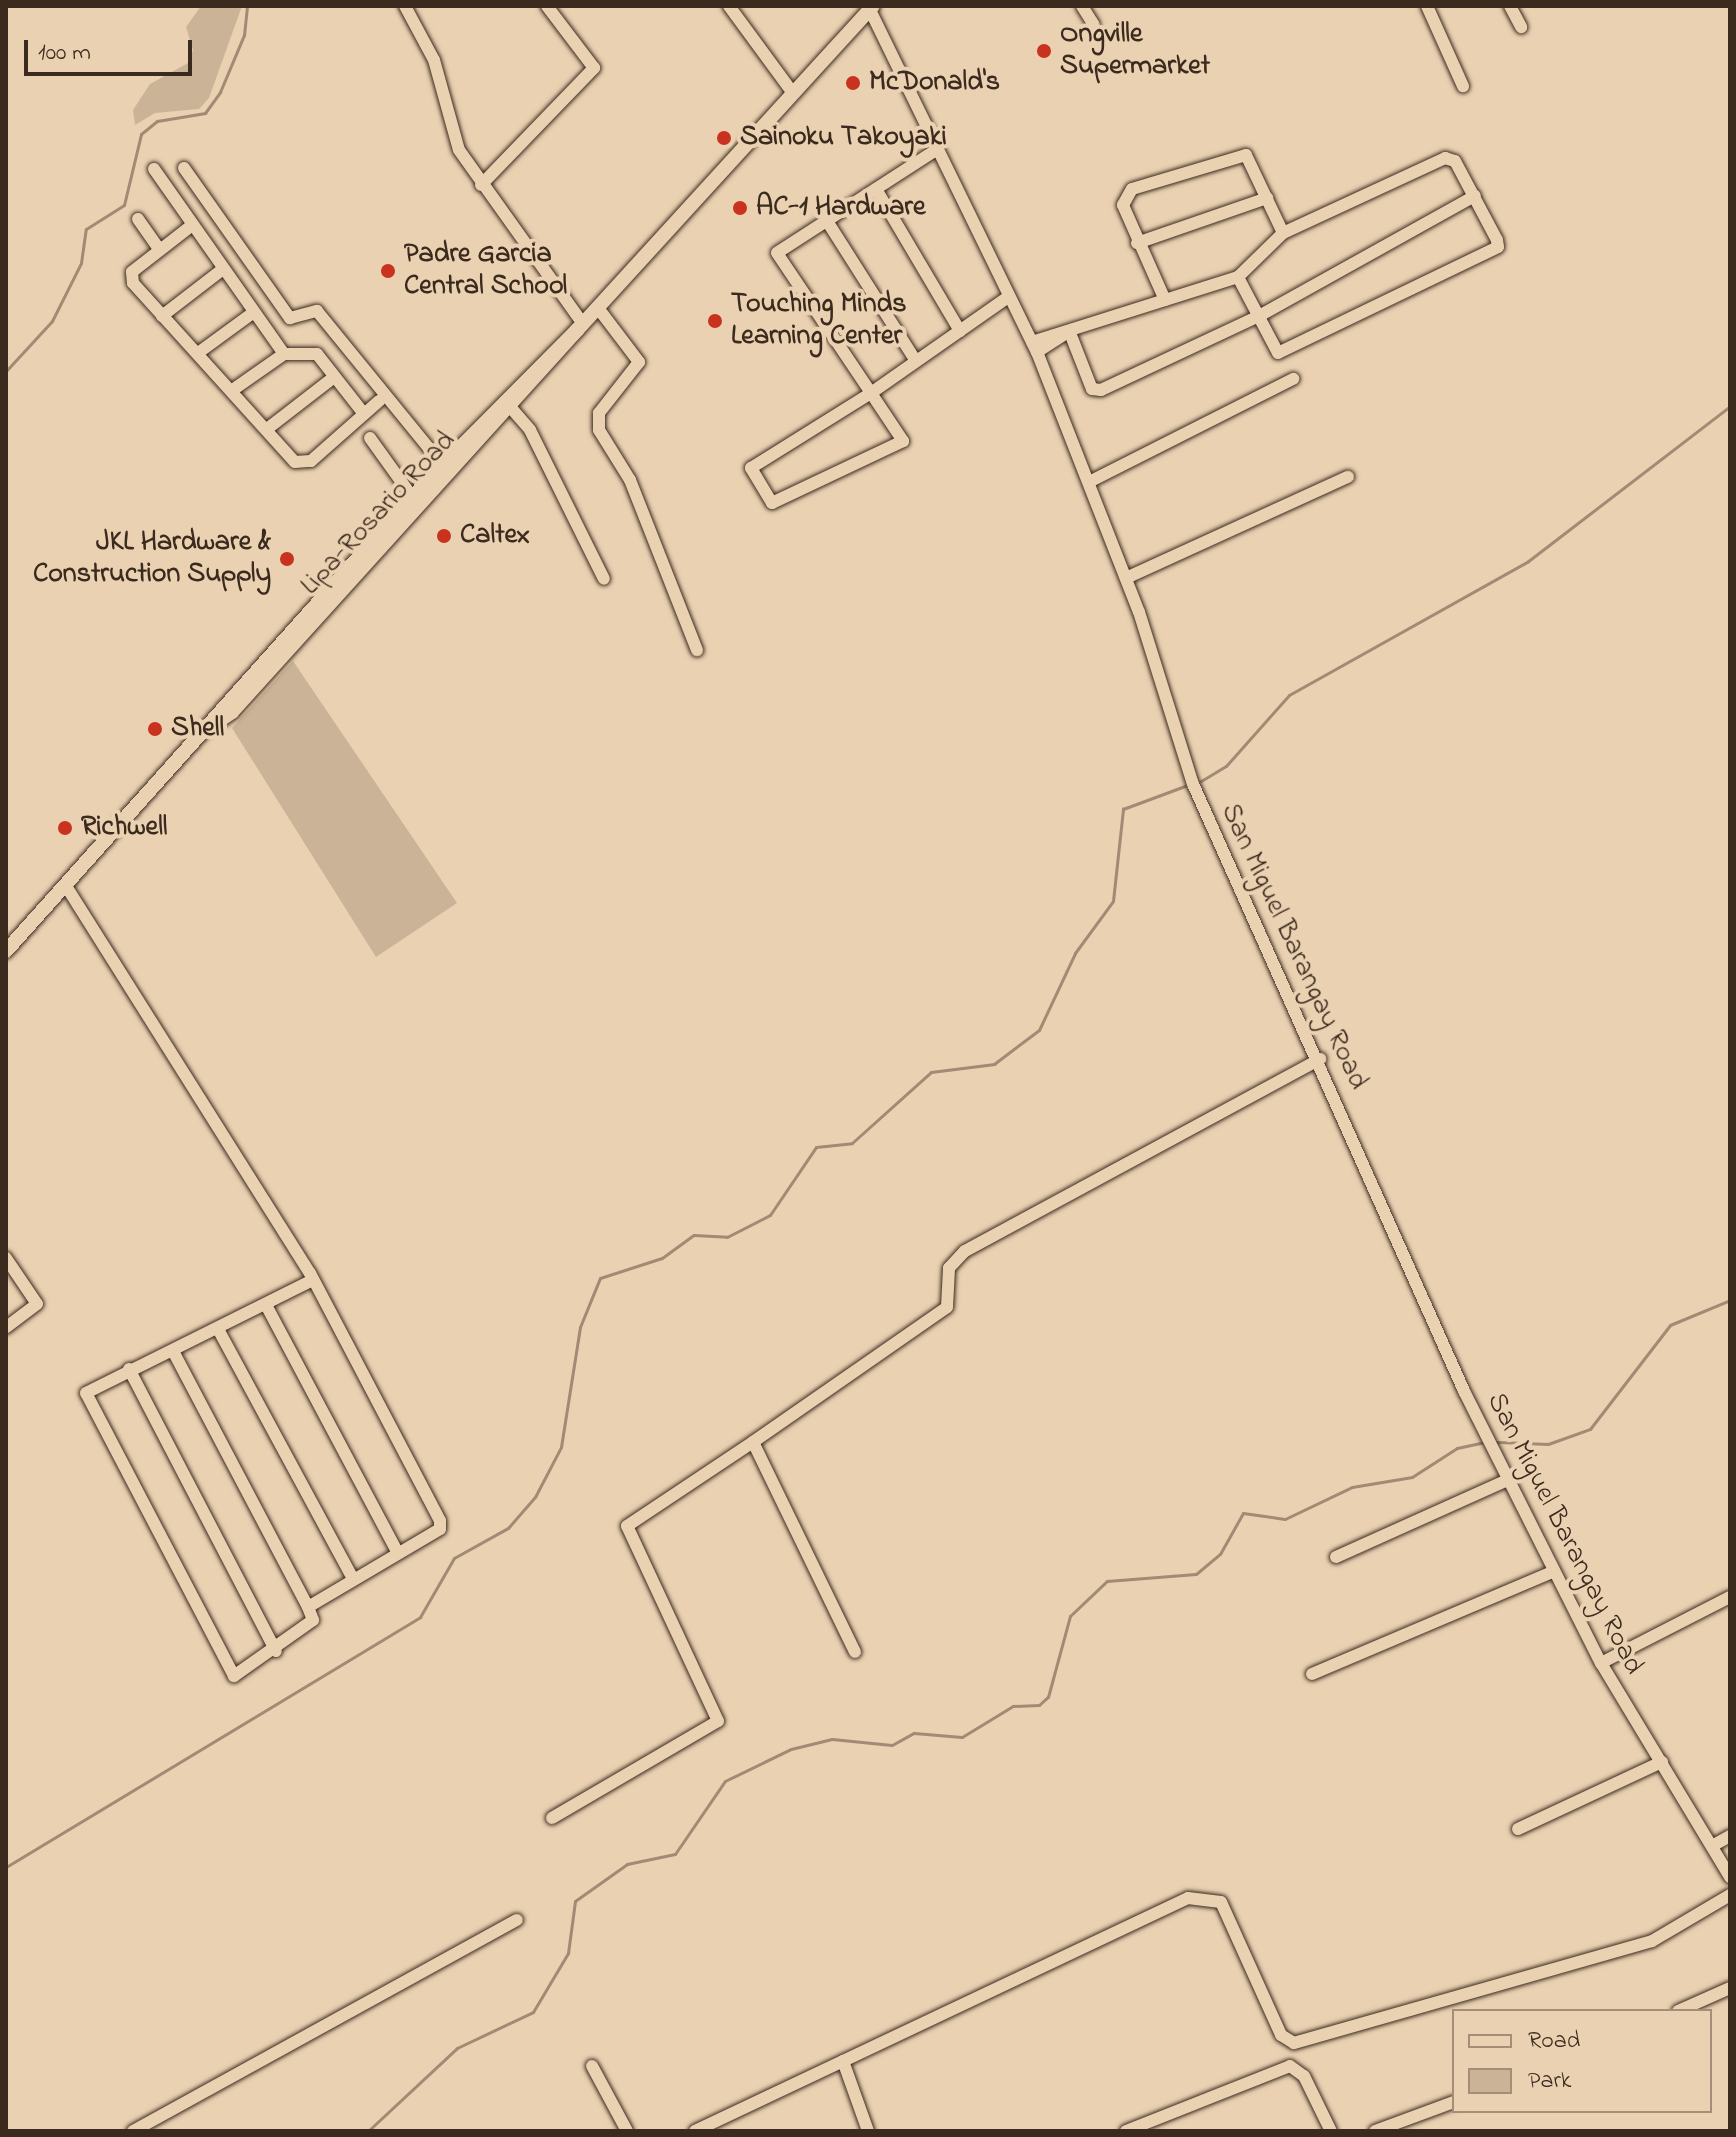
<!DOCTYPE html>
<html>
<head>
<meta charset="utf-8">
<style>
	body { margin:0 }
	#map { position:relative; width:1736px; height:2137px; overflow:hidden; background:#ead1b2; font-family:"Indie Flower",sans-serif }
	div>[style] { position:absolute }
	.green>* { inset:0; background:#cbb397 }
	.stream>* { height:3px; margin:-1.5px; padding:0 1.5px; transform-origin:1.5px; border-radius:1.5px; background:#a18b74 }
	.roads { filter:drop-shadow(0 0 2px #3b2a1e) drop-shadow(0 0 2px #3b2a1e) }
	.minor>* { height:12px; margin:-6px; padding:0 6px; transform-origin:6px; border-radius:6px; background:#ead1b2 }
	.major>* { height:14px; margin:-7px; padding:0 7px; transform-origin:7px; border-radius:7px; background:#ead1b2 }
	.dots>* { width:22px; height:22px; translate:-50% -50%; box-sizing:border-box; border:4px solid #ead1b2; border-radius:50% }
	span { translate:-50% -50%; white-space:nowrap; text-align:center; line-height:1.15; -webkit-text-stroke:8px #ead1b2; paint-order:stroke }
	.poi-label { font-size:28px; color:#3b2a1e; font-weight:700 }
	.left { translate:0 -50%; text-align:left }
	.right { translate:-100% -50%; text-align:right }
	.street-label { font-size:28px; color:#3b2a1e }
	.frame { position:absolute; inset:0; border:8px solid #3b2a1e; pointer-events:none }
	.legend { position:absolute; left:1452px; top:2009px; width:260px; height:104px; box-sizing:border-box; background:#ead1b2; border:2px solid #a48e77; margin:0; padding:10px 14px; list-style:none; font-size:24px; color:#3b2a1e }
	.legend li { display:flex; align-items:center; gap:16px; height:40px }
	.legend b { width:40px; border:2px solid #a48e77 }
	.scale { position:absolute; left:24px; top:40px; width:168px; height:36px; box-sizing:border-box; border:4px solid #3b2a1e; border-top:0; padding-left:10px; font-size:24px; line-height:28px; white-space:nowrap; color:#3b2a1e; -webkit-text-stroke:6px #ead1b2; paint-order:stroke }
</style>
</head>
<body>
<div id="map">
	<div class="green">
		<i style="clip-path:polygon(201px 6px,242px 6px,209px 98px,199px 109px,155px 113px,135px 125px,133px 110px,150px 84px,188px 63px,193px 50px,186px 27px)"></i>
		<i style="clip-path:polygon(293px 661px,457px 903px,376px 957px,232px 728px)"></i>
	</div>
	<div class="stream">
		<i style="left:6px;top:371px;width:68px;rotate:-47.4deg"></i>
		<i style="left:52px;top:321px;width:65px;rotate:-63.4deg"></i>
		<i style="left:81px;top:263px;width:34px;rotate:-82deg"></i>
		<i style="left:86px;top:229px;width:45px;rotate:-32.3deg"></i>
		<i style="left:124px;top:205px;width:73px;rotate:-76.5deg"></i>
		<i style="left:141px;top:134px;width:21px;rotate:-39deg"></i>
		<i style="left:157px;top:121px;width:49px;rotate:-9.5deg"></i>
		<i style="left:205px;top:113px;width:26px;rotate:-54deg"></i>
		<i style="left:220px;top:92px;width:62px;rotate:-67.2deg"></i>
		<i style="left:244px;top:35px;width:29px;rotate:-84deg"></i>
		<i style="left:1201px;top:781px;width:29px;rotate:-31deg"></i>
		<i style="left:1226px;top:766px;width:95px;rotate:-48.4deg"></i>
		<i style="left:1289px;top:695px;width:273px;rotate:-29.2deg"></i>
		<i style="left:1527px;top:562px;width:256px;rotate:-37.5deg"></i>
		<i style="left:1497px;top:1442px;width:51px;rotate:2.2deg"></i>
		<i style="left:1548px;top:1444px;width:45px;rotate:-19.7deg"></i>
		<i style="left:1590px;top:1429px;width:131px;rotate:-52.4deg"></i>
		<i style="left:1670px;top:1325px;width:65px;rotate:-22.6deg"></i>
		<i style="left:6px;top:1867px;width:484px;rotate:-31.1deg"></i>
		<i style="left:420px;top:1617px;width:68px;rotate:-60deg"></i>
		<i style="left:454px;top:1558px;width:62px;rotate:-29.1deg"></i>
		<i style="left:508px;top:1528px;width:41px;rotate:-48.9deg"></i>
		<i style="left:535px;top:1497px;width:56px;rotate:-62.5deg"></i>
		<i style="left:561px;top:1447px;width:121px;rotate:-81deg"></i>
		<i style="left:580px;top:1327px;width:53px;rotate:-67.8deg"></i>
		<i style="left:600px;top:1278px;width:65px;rotate:-17.9deg"></i>
		<i style="left:662px;top:1258px;width:39px;rotate:-36deg"></i>
		<i style="left:694px;top:1235px;width:33px;rotate:3deg"></i>
		<i style="left:727px;top:1237px;width:48px;rotate:-27.1deg"></i>
		<i style="left:770px;top:1215px;width:82px;rotate:-55.9deg"></i>
		<i style="left:816px;top:1147px;width:36px;rotate:-6deg"></i>
		<i style="left:852px;top:1143px;width:106px;rotate:-41.9deg"></i>
		<i style="left:931px;top:1072px;width:64px;rotate:-7.2deg"></i>
		<i style="left:994px;top:1064px;width:56px;rotate:-37.1deg"></i>
		<i style="left:1039px;top:1030px;width:85px;rotate:-64.9deg"></i>
		<i style="left:1075px;top:953px;width:64px;rotate:-53.8deg"></i>
		<i style="left:1113px;top:901px;width:93px;rotate:-83.8deg"></i>
		<i style="left:1123px;top:809px;width:66px;rotate:-20.4deg"></i>
		<i style="left:368px;top:2131px;width:122px;rotate:-43deg"></i>
		<i style="left:457px;top:2048px;width:84px;rotate:-25.3deg"></i>
		<i style="left:533px;top:2012px;width:69px;rotate:-59.3deg"></i>
		<i style="left:568px;top:1953px;width:52px;rotate:-82.3deg"></i>
		<i style="left:575px;top:1901px;width:64px;rotate:-35.4deg"></i>
		<i style="left:627px;top:1864px;width:49px;rotate:-11.8deg"></i>
		<i style="left:675px;top:1854px;width:88px;rotate:-55.6deg"></i>
		<i style="left:725px;top:1781px;width:73px;rotate:-25.9deg"></i>
		<i style="left:791px;top:1749px;width:42px;rotate:-13.7deg"></i>
		<i style="left:832px;top:1739px;width:60px;rotate:5.7deg"></i>
		<i style="left:892px;top:1745px;width:25px;rotate:-29deg"></i>
		<i style="left:914px;top:1733px;width:48px;rotate:4.8deg"></i>
		<i style="left:962px;top:1737px;width:60px;rotate:-31.3deg"></i>
		<i style="left:1013px;top:1706px;width:26px;rotate:-2deg"></i>
		<i style="left:1039px;top:1705px;width:12px;rotate:-42deg"></i>
		<i style="left:1048px;top:1697px;width:84px;rotate:-74.8deg"></i>
		<i style="left:1070px;top:1616px;width:51px;rotate:-43.4deg"></i>
		<i style="left:1107px;top:1581px;width:89px;rotate:-4.5deg"></i>
		<i style="left:1196px;top:1574px;width:31px;rotate:-40deg"></i>
		<i style="left:1220px;top:1554px;width:47px;rotate:-60.7deg"></i>
		<i style="left:1243px;top:1513px;width:42px;rotate:8.1deg"></i>
		<i style="left:1285px;top:1519px;width:74px;rotate:-25.5deg"></i>
		<i style="left:1352px;top:1487px;width:61px;rotate:-9.5deg"></i>
		<i style="left:1412px;top:1477px;width:54px;rotate:-32.8deg"></i>
		<i style="left:1457px;top:1448px;width:25px;rotate:-12deg"></i>
	</div>
	<div class="roads">
		<div class="minor">
			<i style="left:405px;top:6px;width:61px;rotate:61.8deg"></i>
			<i style="left:434px;top:60px;width:93px;rotate:74.5deg"></i>
			<i style="left:459px;top:150px;width:214px;rotate:54.5deg"></i>
			<i style="left:729px;top:6px;width:108px;rotate:53.7deg"></i>
			<i style="left:1082px;top:6px;width:22px;rotate:58deg"></i>
			<i style="left:1427px;top:6px;width:88px;rotate:65.8deg"></i>
			<i style="left:1510px;top:6px;width:24px;rotate:62deg"></i>
			<i style="left:870px;top:10px;width:381px;rotate:64deg"></i>
			<i style="left:1037px;top:352px;width:279px;rotate:68.6deg"></i>
			<i style="left:1139px;top:612px;width:180px;rotate:72.6deg"></i>
			<i style="left:1193px;top:784px;width:665px;rotate:65.94deg"></i>
			<i style="left:1464px;top:1391px;width:305px;rotate:63.3deg"></i>
			<i style="left:1601px;top:1663px;width:250px;rotate:58.9deg"></i>
			<i style="left:936px;top:150px;width:189px;rotate:147.1deg"></i>
			<i style="left:777px;top:253px;width:169px;rotate:56.1deg"></i>
			<i style="left:871px;top:393px;width:58px;rotate:56.3deg"></i>
			<i style="left:903px;top:441px;width:145px;rotate:154.7deg"></i>
			<i style="left:772px;top:503px;width:41px;rotate:-121deg"></i>
			<i style="left:751px;top:468px;width:142px;rotate:-32deg"></i>
			<i style="left:871px;top:393px;width:167px;rotate:-35deg"></i>
			<i style="left:184px;top:168px;width:184px;rotate:54.8deg"></i>
			<i style="left:290px;top:318px;width:28px;rotate:-15deg"></i>
			<i style="left:317px;top:311px;width:209px;rotate:50.8deg"></i>
			<i style="left:154px;top:169px;width:226px;rotate:54.9deg"></i>
			<i style="left:284px;top:354px;width:33px"></i>
			<i style="left:317px;top:354px;width:76px;rotate:51.9deg"></i>
			<i style="left:481px;top:185px;width:163px;rotate:-46deg"></i>
			<i style="left:594px;top:68px;width:78px;rotate:-127.2deg"></i>
			<i style="left:876px;top:189px;width:165px;rotate:59.4deg"></i>
			<i style="left:138px;top:219px;width:37px;rotate:55deg"></i>
			<i style="left:827px;top:221px;width:166px;rotate:57.6deg"></i>
			<i style="left:191px;top:226px;width:75px;rotate:142.1deg"></i>
			<i style="left:132px;top:272px;width:11px;rotate:85deg"></i>
			<i style="left:133px;top:283px;width:241px;rotate:47.9deg"></i>
			<i style="left:295px;top:462px;width:16px;rotate:-4deg"></i>
			<i style="left:311px;top:461px;width:91px;rotate:-41.4deg"></i>
			<i style="left:1137px;top:243px;width:138px;rotate:-19.1deg"></i>
			<i style="left:1165px;top:300px;width:104px;rotate:-113.9deg"></i>
			<i style="left:1123px;top:205px;width:18px;rotate:-61deg"></i>
			<i style="left:1132px;top:189px;width:119px;rotate:-16.6deg"></i>
			<i style="left:1246px;top:155px;width:86px;rotate:64.6deg"></i>
			<i style="left:598px;top:308px;width:68px;rotate:52.8deg"></i>
			<i style="left:639px;top:362px;width:65px;rotate:128.1deg"></i>
			<i style="left:599px;top:413px;width:17px;rotate:90deg"></i>
			<i style="left:599px;top:430px;width:59px;rotate:58.2deg"></i>
			<i style="left:630px;top:480px;width:183px;rotate:68.5deg"></i>
			<i style="left:162px;top:316px;width:77px;rotate:-37.6deg"></i>
			<i style="left:1070px;top:333px;width:60px;rotate:68.6deg"></i>
			<i style="left:1092px;top:389px;width:9px;rotate:6deg"></i>
			<i style="left:1101px;top:390px;width:174px;rotate:-25.1deg"></i>
			<i style="left:1259px;top:316px;width:247px;rotate:-29.1deg"></i>
			<i style="left:1032px;top:342px;width:216px;rotate:-17.5deg"></i>
			<i style="left:1238px;top:277px;width:63px;rotate:-44.4deg"></i>
			<i style="left:1283px;top:233px;width:179px;rotate:-24.8deg"></i>
			<i style="left:1445px;top:158px;width:10px;rotate:17deg"></i>
			<i style="left:1455px;top:161px;width:89px;rotate:62deg"></i>
			<i style="left:1497px;top:240px;width:7px;rotate:82deg"></i>
			<i style="left:1498px;top:247px;width:244px;rotate:154.3deg"></i>
			<i style="left:1278px;top:353px;width:86px;rotate:-117.8deg"></i>
			<i style="left:1037px;top:352px;width:31px;rotate:-33deg"></i>
			<i style="left:198px;top:353px;width:69px;rotate:-36.2deg"></i>
			<i style="left:234px;top:389px;width:61px;rotate:-35deg"></i>
			<i style="left:505px;top:401px;width:38px;rotate:49deg"></i>
			<i style="left:530px;top:430px;width:166px;rotate:63.6deg"></i>
			<i style="left:267px;top:429px;width:85px;rotate:-37.8deg"></i>
			<i style="left:370px;top:438px;width:79px;rotate:54.3deg"></i>
			<i style="left:1089px;top:482px;width:229px;rotate:-26.8deg"></i>
			<i style="left:1126px;top:578px;width:244px;rotate:-24.5deg"></i>
			<i style="left:66px;top:886px;width:457px;rotate:57.8deg"></i>
			<i style="left:310px;top:1273px;width:280px;rotate:62.3deg"></i>
			<i style="left:440px;top:1521px;width:8px;rotate:90deg"></i>
			<i style="left:440px;top:1529px;width:153px;rotate:149.4deg"></i>
			<i style="left:308px;top:1607px;width:14px;rotate:69deg"></i>
			<i style="left:313px;top:1620px;width:97px;rotate:144.7deg"></i>
			<i style="left:234px;top:1676px;width:319px;rotate:-117.6deg"></i>
			<i style="left:86px;top:1393px;width:251px;rotate:-26.5deg"></i>
			<i style="left:6px;top:1258px;width:55px;rotate:56deg"></i>
			<i style="left:37px;top:1304px;width:39px;rotate:143deg"></i>
			<i style="left:266px;top:1305px;width:281px;rotate:62deg"></i>
			<i style="left:218px;top:1329px;width:284px;rotate:61.6deg"></i>
			<i style="left:173px;top:1351px;width:289px;rotate:62.2deg"></i>
			<i style="left:129px;top:1369px;width:318px;rotate:62.5deg"></i>
			<i style="left:1336px;top:1557px;width:188px;rotate:-24.2deg"></i>
			<i style="left:855px;top:1652px;width:233px;rotate:-115.9deg"></i>
			<i style="left:753px;top:1442px;width:236px;rotate:-34.8deg"></i>
			<i style="left:947px;top:1307px;width:39px;rotate:-87deg"></i>
			<i style="left:949px;top:1268px;width:23px;rotate:-47deg"></i>
			<i style="left:965px;top:1251px;width:404px;rotate:-28.4deg"></i>
			<i style="left:1601px;top:1663px;width:145px;rotate:-27.1deg"></i>
			<i style="left:1312px;top:1674px;width:261px;rotate:-23deg"></i>
			<i style="left:552px;top:1818px;width:192px;rotate:-30.3deg"></i>
			<i style="left:718px;top:1721px;width:215px;rotate:-115deg"></i>
			<i style="left:627px;top:1526px;width:151px;rotate:-33.7deg"></i>
			<i style="left:1518px;top:1829px;width:159px;rotate:-25deg"></i>
			<i style="left:1712px;top:1846px;width:21px;rotate:-29deg"></i>
			<i style="left:1678px;top:2011px;width:57px;rotate:-23.9deg"></i>
			<i style="left:843px;top:2061px;width:74px;rotate:70.3deg"></i>
			<i style="left:592px;top:2066px;width:74px;rotate:61.7deg"></i>
			<i style="left:133px;top:2131px;width:438px;rotate:-28.8deg"></i>
			<i style="left:695px;top:2131px;width:545px;rotate:-25.3deg"></i>
			<i style="left:1188px;top:1898px;width:33px;rotate:7deg"></i>
			<i style="left:1221px;top:1902px;width:146px;rotate:65.7deg"></i>
			<i style="left:1281px;top:2035px;width:15px;rotate:32deg"></i>
			<i style="left:1294px;top:2043px;width:372px;rotate:-15.9deg"></i>
			<i style="left:1652px;top:1941px;width:91px;rotate:-30.5deg"></i>
			<i style="left:1126px;top:2131px;width:176px;rotate:-21.6deg"></i>
			<i style="left:1290px;top:2066px;width:17px;rotate:36deg"></i>
			<i style="left:1304px;top:2076px;width:61px;rotate:63.9deg"></i>
			<i style="left:1375px;top:2131px;width:84px;rotate:-20.2deg"></i>
		</div>
		<div class="major">
			<i style="left:578px;top:329px;width:437px;rotate:-47.6deg"></i>
			<i style="left:6px;top:951px;width:630px;rotate:-48.15deg"></i>
			<i style="left:426px;top:482px;width:216px;rotate:-45.2deg"></i>
			<i style="left:578px;top:329px;width:516px;rotate:132.09deg"></i>
			<i style="left:232px;top:712px;width:27px;rotate:146deg"></i>
		</div>
	</div>
	<div class="dots">
		<i style="left:1044px;top:51px;background:#c8321e"></i>
		<i style="left:853px;top:83px;background:#c8321e"></i>
		<i style="left:724px;top:138px;background:#c8321e"></i>
		<i style="left:740px;top:208px;background:#c8321e"></i>
		<i style="left:388px;top:271px;background:#c8321e"></i>
		<i style="left:715px;top:321px;background:#c8321e"></i>
		<i style="left:444px;top:536px;background:#c8321e"></i>
		<i style="left:287px;top:559px;background:#c8321e"></i>
		<i style="left:155px;top:729px;background:#c8321e"></i>
		<i style="left:65px;top:828px;background:#c8321e"></i>
	</div>
	<div class="poi-label">
		<span class="left" style="left:1060px;top:51px">Ongville<br>Supermarket</span>
		<span class="left" style="left:869px;top:83px">McDonald's</span>
		<span class="left" style="left:740px;top:138px">Sainoku Takoyaki</span>
		<span class="left" style="left:756px;top:208px">AC-1 Hardware</span>
		<span class="left" style="left:404px;top:271px">Padre Garcia<br>Central School</span>
		<span class="left" style="left:731px;top:321px">Touching Minds<br>Learning Center</span>
		<span class="left" style="left:460px;top:536px">Caltex</span>
		<span class="right" style="left:271px;top:559px">JKL Hardware &amp;<br>Construction Supply</span>
		<span class="left" style="left:171px;top:729px">Shell</span>
		<span class="left" style="left:81px;top:828px">Richwell</span>
	</div>
	<div class="street-label">
		<span style="left:379px;top:514px;rotate:-47deg">Lipa-Rosario Road</span>
		<span style="left:1293px;top:947px;rotate:65deg">San Miguel Barangay Road</span>
		<span style="left:1564px;top:1534px;rotate:63deg">San Miguel Barangay Road</span>
	</div>
	<div class="frame"></div>
	<ul class="legend">
	<li><b style="height:10px;background:#ead1b2"></b>Road</li>
	<li><b style="height:22px;background:#cbb397"></b>Park</li>
	</ul>
	<div class="scale">100 m</div>
</div>
</body>
</html>
